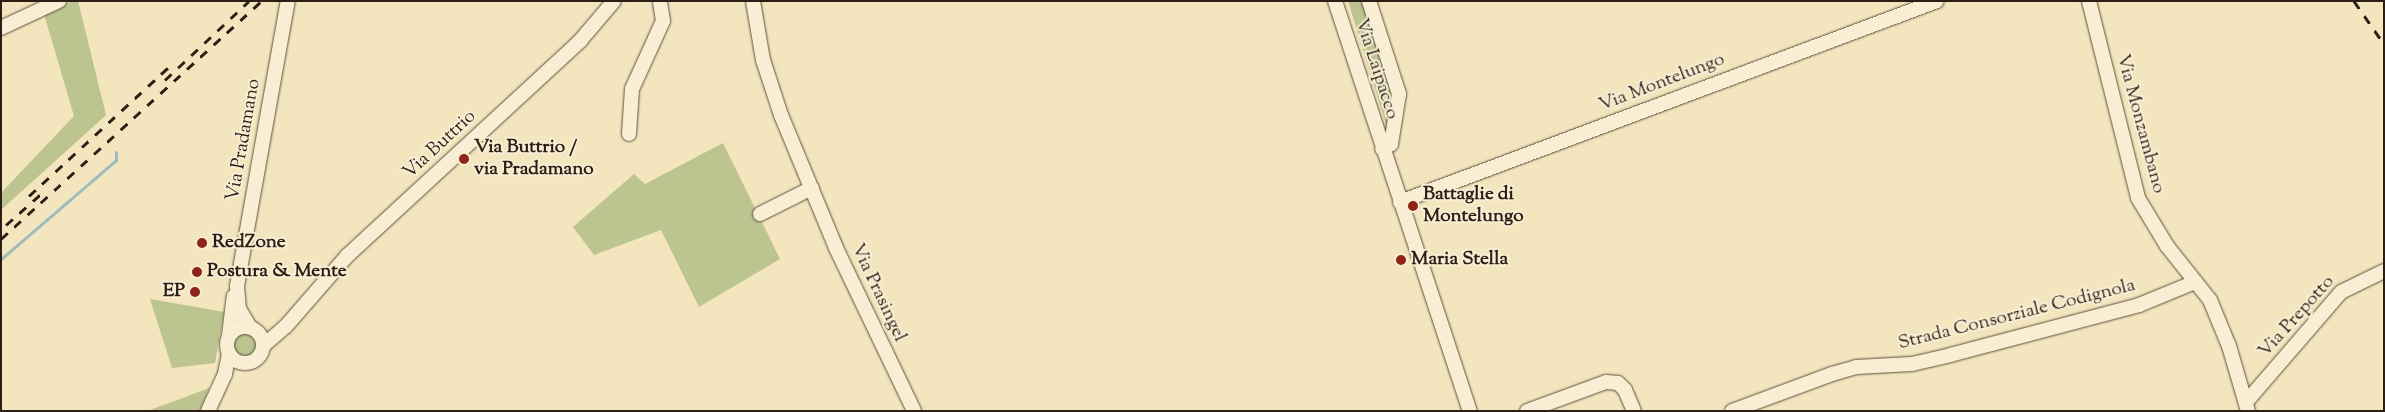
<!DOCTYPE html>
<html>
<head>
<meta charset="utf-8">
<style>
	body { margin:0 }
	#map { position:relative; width:2385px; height:412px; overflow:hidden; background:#f3e5bd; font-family:"Sorts Mill Goudy",serif }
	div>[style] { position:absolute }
	.green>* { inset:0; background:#bcc490 }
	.round { border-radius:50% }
	.stream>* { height:3px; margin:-1.5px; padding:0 1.5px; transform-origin:1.5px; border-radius:1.5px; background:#a0bcbc }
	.roads { filter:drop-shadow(0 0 1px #5e503f) drop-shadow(0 0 1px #5e503f) }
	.minor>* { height:14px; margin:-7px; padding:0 7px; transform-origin:7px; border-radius:7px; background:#f7eed4 }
	.minor>.ring { margin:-7px; padding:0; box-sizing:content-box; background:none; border:14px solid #f7eed4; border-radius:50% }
	.rail>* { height:3px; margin-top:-1.5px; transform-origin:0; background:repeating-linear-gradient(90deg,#2c1e15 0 9px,transparent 0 18px) }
	.dots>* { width:14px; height:14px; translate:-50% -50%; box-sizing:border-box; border:2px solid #f7eed4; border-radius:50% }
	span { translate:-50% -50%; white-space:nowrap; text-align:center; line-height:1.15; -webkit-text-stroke:4px #f7eed4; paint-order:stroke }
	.street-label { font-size:19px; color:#2c1e15 }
	.poi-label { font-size:19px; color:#2c1e15; font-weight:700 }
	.left { translate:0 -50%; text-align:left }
	.right { translate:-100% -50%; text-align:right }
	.frame { position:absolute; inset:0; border:2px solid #2c1e15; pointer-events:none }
</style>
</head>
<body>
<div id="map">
	<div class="green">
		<i style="clip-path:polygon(72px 1px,78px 1px,106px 115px,1px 210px,1px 193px,74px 116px,44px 14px)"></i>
		<i style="clip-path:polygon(1348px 1px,1363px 1px,1392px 97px,1389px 134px)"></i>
		<i style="clip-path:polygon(723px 143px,780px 259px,699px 307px,661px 230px,594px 255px,573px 227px,634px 174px,645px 184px)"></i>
		<i style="clip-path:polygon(150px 299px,224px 312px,215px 363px,172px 368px)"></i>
		<i class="round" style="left:232px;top:332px;width:26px;height:26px"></i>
		<i style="clip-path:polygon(209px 388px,200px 411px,147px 411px,180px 399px)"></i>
	</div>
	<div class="stream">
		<i style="left:1px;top:259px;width:152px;rotate:-40.7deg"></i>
		<i style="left:116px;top:160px;width:8px;rotate:-90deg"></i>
	</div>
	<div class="roads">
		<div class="minor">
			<i style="left:753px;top:1px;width:60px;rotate:80.4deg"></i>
			<i style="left:763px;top:60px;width:58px;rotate:71.9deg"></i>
			<i style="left:781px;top:115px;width:144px;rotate:67.5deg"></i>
			<i style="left:836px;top:248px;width:181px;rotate:64.4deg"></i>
			<i style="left:1335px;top:1px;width:432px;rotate:71.8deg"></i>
			<i style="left:1369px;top:1px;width:98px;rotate:72.1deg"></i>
			<i style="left:1399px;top:94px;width:51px;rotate:99.1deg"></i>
			<i style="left:1391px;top:144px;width:10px;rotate:151deg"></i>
			<i style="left:2089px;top:1px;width:203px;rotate:76deg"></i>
			<i style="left:2138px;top:198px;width:56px;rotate:58.9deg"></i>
			<i style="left:2167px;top:246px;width:69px;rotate:51.5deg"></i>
			<i style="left:2210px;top:300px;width:50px;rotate:67.6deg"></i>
			<i style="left:2229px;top:346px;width:68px;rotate:73.7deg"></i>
			<i style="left:1px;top:28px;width:64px;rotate:-25deg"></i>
			<i style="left:629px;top:134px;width:45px;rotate:-86.2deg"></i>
			<i style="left:632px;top:89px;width:75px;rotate:-65.5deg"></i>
			<i style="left:663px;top:21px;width:20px;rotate:-99deg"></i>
			<i style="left:1400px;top:202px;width:573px;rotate:-20.52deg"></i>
			<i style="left:760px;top:214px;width:58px;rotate:-26.6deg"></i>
			<i class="ring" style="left:227px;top:327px;width:22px;height:22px"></i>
			<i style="left:250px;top:327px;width:21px;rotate:-121deg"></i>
			<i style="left:239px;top:309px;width:23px;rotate:-95deg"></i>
			<i style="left:237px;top:286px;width:290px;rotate:-79.9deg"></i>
			<i style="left:229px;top:335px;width:39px;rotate:-83deg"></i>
			<i style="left:263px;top:346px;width:30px;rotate:-41deg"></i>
			<i style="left:286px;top:326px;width:93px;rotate:-48.9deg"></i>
			<i style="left:347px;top:256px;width:317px;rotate:-42.7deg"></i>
			<i style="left:580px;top:41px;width:52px;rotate:-49.6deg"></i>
			<i style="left:2247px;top:401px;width:144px;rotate:-49.2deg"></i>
			<i style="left:2341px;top:292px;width:48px;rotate:-26deg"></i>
			<i style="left:208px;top:411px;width:41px;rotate:-65.3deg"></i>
			<i style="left:225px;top:374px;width:21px;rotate:-79deg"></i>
			<i style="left:1527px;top:411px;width:84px;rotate:-20.2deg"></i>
			<i style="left:1606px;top:382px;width:12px;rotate:5deg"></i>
			<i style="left:1618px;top:383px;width:10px;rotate:45deg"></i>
			<i style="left:1625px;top:390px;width:23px;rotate:67deg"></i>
			<i style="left:1732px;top:411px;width:107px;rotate:-20.3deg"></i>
			<i style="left:1832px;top:374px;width:25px;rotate:-16deg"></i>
			<i style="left:1856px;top:367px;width:56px;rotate:-3.1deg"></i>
			<i style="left:1912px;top:364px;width:39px;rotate:-13deg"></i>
			<i style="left:1950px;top:355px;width:196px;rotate:-14.8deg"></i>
			<i style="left:2139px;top:305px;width:61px;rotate:-22.3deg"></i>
		</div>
	</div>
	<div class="rail">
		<i style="left:2354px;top:1px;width:52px;rotate:55.1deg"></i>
		<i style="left:165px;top:80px;width:115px;rotate:-43.2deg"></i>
		<i style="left:29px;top:196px;width:190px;rotate:-42.7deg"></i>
		<i style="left:6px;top:225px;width:48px;rotate:-41.6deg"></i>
		<i style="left:1px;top:239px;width:353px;rotate:-42.4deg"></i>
	</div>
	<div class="dots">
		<i style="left:464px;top:159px;background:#8f2418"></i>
		<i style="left:1413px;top:206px;background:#8f2418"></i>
		<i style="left:202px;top:243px;background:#8f2418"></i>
		<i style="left:1401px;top:260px;background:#8f2418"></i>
		<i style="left:197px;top:272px;background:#8f2418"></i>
		<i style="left:195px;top:292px;background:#8f2418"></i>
	</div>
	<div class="street-label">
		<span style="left:1376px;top:69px;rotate:72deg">Via Laipacco</span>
		<span style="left:1662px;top:83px;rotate:-21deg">Via Montelungo</span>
		<span style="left:2140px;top:124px;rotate:75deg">Via Monzambano</span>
		<span style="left:244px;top:140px;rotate:-80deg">Via Pradamano</span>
		<span style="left:440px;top:145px;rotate:-43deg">Via Buttrio</span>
		<span style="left:878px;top:293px;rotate:65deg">Via Prasingel</span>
		<span style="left:2017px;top:315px;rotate:-14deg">Strada Consorziale Codignola</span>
		<span style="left:2297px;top:317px;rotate:-48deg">Via Prepotto</span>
	</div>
	<div class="poi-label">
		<span class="left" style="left:474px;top:159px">Via Buttrio /<br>via Pradamano</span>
		<span class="left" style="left:1423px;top:206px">Battaglie di<br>Montelungo</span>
		<span class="left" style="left:212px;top:243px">RedZone</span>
		<span class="left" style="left:1411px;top:260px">Maria Stella</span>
		<span class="left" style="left:207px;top:272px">Postura &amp; Mente</span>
		<span class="right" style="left:185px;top:292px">EP</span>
	</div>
	<div class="frame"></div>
</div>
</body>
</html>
